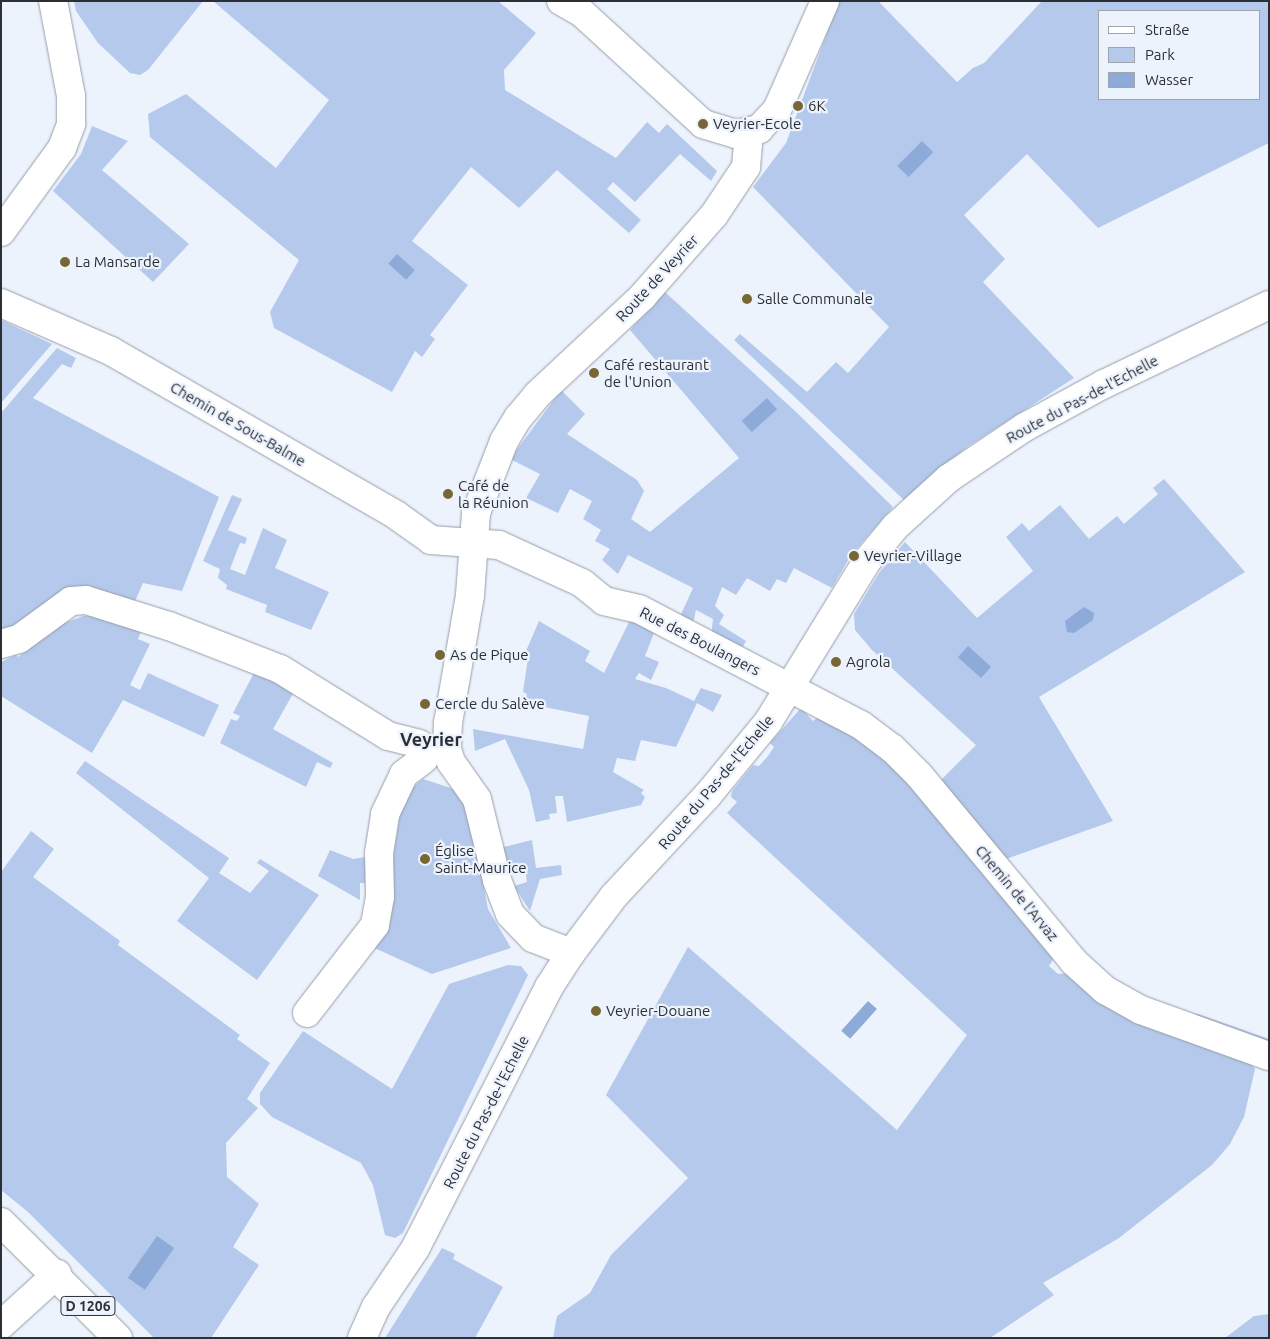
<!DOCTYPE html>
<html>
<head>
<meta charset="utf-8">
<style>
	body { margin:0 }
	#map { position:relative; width:1270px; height:1339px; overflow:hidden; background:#ecf3fd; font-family:Ubuntu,sans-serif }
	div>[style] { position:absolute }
	.green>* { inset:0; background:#b4c9eb }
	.water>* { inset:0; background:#8daad9; transform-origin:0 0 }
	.roads { filter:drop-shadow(0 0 1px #969da9) drop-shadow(0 0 1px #969da9) }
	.minor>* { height:28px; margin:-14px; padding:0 14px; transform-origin:14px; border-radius:14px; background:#fff }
	.major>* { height:28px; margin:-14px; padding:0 14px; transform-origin:14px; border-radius:14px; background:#fff }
	.dots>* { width:14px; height:14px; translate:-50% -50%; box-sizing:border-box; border:2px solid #ecf3fd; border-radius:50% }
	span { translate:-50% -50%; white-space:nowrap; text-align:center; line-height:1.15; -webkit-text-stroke:4.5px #ecf3fd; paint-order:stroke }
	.shield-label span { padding:1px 4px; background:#ecf3fd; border:1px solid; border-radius:4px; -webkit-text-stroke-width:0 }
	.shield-label { font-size:14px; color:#2c2f34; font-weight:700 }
	.poi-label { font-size:15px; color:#2c2f34 }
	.left { translate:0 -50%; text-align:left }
	.street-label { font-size:15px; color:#2c2f34 }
	.quarter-label { font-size:18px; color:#2c2f34; font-weight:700 }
	.frame { position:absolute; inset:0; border:2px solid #2c2f34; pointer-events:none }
	.legend { position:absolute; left:1098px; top:10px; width:162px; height:90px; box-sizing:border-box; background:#ecf3fd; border:1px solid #9fa5ad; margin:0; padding:6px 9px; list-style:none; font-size:15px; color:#2c2f34 }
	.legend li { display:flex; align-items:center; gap:10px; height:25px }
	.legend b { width:25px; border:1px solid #9fa5ad }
</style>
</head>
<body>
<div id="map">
	<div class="green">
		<i style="clip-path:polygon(74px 1px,203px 1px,148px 70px,140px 75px,130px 73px,98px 43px,76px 11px)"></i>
		<i style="clip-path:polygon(213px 1px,498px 1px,536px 33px,504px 70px,505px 90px,616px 158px,647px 122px,659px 133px,667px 124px,717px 171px,711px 181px,680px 154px,635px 202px,613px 182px,607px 189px,641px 220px,629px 233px,557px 170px,519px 208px,471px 167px,412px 241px,468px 285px,430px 335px,435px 339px,422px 357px,415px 351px,392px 392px,274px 328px,270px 312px,299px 260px,150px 137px,148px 114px,186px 94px,276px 168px,329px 100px)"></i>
		<i style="clip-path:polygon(evenodd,839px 1px,878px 1px,957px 82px,973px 68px,984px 63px,1042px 1px,1269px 1px,1269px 143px,1098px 228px,1027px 154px,964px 215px,1005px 259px,983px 282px,1074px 378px,967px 447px,904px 500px,734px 340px,740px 334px,807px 392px,836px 362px,848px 373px,889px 327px,753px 187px,786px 143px,839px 1px,1099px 11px,1259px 11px,1259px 99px,1099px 99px,1099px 11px)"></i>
		<i style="clip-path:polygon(92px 126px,128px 141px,102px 170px,189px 244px,153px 282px,53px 191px,81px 154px)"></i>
		<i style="clip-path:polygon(665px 292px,795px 411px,893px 507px,851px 555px,832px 588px,794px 568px,786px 583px,777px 579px,770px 591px,747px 578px,736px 595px,722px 587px,715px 606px,724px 615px,719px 624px,746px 641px,740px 652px,711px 636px,713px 619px,696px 610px,692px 628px,678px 621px,693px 588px,628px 555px,618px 574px,602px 560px,610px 549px,595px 541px,601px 530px,583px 519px,592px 501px,570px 489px,558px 513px,526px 498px,540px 474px,510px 459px,561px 390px,585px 414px,567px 434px,637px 480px,644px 491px,631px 519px,650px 532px,739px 458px,630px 330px)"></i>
		<i style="clip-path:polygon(1px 320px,52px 344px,1px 403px)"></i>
		<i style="clip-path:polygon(57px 348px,76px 358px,71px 368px,62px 364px,33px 398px,219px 497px,182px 591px,143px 583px,132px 608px,75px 590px,1px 636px,1px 413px)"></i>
		<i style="clip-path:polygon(1164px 479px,1245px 572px,1039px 697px,1113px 821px,1006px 859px,936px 785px,976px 745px,872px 650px,855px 630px,854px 614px,879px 573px,905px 542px,977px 618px,1033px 571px,1006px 537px,1022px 523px,1029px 531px,1060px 505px,1089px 539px,1117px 516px,1124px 524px,1158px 494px,1153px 488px)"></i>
		<i style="clip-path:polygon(232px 495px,242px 499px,228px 530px,247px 538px,245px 544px,240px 543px,230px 569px,245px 575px,263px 528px,287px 540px,275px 568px,329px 592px,311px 630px,265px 612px,267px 605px,226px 589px,227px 585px,218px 578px,220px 569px,203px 561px)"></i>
		<i style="clip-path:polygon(103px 615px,143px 627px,138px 639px,150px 644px,130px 685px,140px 690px,148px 673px,219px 705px,204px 737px,123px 700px,92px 753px,1px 696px,1px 662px,16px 655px,18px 657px,62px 624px,83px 616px)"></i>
		<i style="clip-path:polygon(630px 620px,654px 633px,645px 656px,659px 662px,651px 680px,639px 673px,635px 679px,666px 688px,694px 701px,701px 688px,722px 695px,713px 712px,697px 703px,676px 747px,641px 740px,635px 761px,617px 758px,613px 772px,644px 790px,641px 793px,645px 797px,641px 805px,567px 822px,563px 796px,555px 796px,557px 813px,549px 814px,550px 819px,536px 822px,529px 790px,505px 739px,475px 751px,473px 729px,583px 749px,589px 716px,525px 703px,527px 694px,523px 692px,528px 658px,523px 658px,539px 621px,590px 651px,585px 661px,604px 673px)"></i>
		<i style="clip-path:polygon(256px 669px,298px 685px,273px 729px,333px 763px,330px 768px,317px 762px,306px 787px,220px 743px,231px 719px,237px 721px,240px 716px,233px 713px)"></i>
		<i style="clip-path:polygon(801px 708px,813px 721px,820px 716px,887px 754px,1056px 955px,1049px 966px,1058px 974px,1071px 973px,1247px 1059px,1255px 1069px,1244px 1117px,1230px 1144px,1212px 1165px,1119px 1238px,1043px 1283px,1054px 1295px,990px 1338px,553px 1338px,557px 1316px,590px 1293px,611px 1255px,688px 1178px,606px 1095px,688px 947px,897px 1130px,967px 1035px,727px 813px,737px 802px,731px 797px,732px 791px,753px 765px,759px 766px,768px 756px,774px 747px,770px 743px)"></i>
		<i style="clip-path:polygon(85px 761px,229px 858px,219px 873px,250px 893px,269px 871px,257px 863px,260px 859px,319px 895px,257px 980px,177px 921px,209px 878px,76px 773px)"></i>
		<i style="clip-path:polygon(423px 779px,460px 791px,468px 805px,488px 909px,511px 948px,432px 974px,370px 946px,390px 876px,403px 795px)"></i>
		<i style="clip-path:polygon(31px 831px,54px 849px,33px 877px,120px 941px,118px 945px,240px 1035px,237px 1039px,270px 1063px,247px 1099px,258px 1108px,226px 1143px,227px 1177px,259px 1204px,233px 1247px,259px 1265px,211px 1338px,154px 1338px,28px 1212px,1px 1190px,1px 872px)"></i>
		<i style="clip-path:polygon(532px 840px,536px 868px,561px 865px,562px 875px,540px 879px,530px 911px,514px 886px,527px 882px,525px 869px,507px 874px,500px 848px)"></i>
		<i style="clip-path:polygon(330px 850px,353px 859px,371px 856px,373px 883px,360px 883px,360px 900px,318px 876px)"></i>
		<i style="clip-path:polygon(508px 965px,521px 966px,528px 975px,403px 1233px,395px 1238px,385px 1235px,373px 1185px,361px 1163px,272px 1117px,260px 1104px,260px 1093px,303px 1031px,392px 1089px,449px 984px)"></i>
		<i style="clip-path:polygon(1185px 1014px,1198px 1014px,1269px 1039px,1269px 1048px)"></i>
		<i style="clip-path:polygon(442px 1248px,455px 1254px,453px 1259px,503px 1287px,475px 1338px,385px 1338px)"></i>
		<i style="clip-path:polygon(1269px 1314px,1269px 1338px,1225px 1338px,1254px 1316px)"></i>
	</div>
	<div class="water">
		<i style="left:922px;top:141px;width:16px;height:35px;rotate:45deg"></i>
		<i style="left:397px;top:254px;width:24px;height:13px;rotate:42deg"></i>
		<i style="left:767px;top:398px;width:15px;height:34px;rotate:48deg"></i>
		<i style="clip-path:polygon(1084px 607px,1094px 613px,1093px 620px,1074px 633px,1067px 632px,1065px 621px)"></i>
		<i style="left:968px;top:646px;width:31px;height:15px;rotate:42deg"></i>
		<i style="left:868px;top:1001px;width:12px;height:40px;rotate:42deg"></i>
		<i style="left:157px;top:1236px;width:21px;height:51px;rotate:35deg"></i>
	</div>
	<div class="roads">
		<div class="minor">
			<i style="left:561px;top:1px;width:24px;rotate:30deg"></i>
			<i style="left:582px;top:13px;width:164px;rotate:42.5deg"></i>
			<i style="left:703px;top:124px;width:34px;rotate:17deg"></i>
			<i style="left:736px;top:134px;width:24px;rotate:-12deg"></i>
			<i style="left:759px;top:129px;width:26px;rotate:-47deg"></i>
			<i style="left:777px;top:110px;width:119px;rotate:-66.2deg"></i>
			<i style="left:1px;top:232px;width:104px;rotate:-54deg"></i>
			<i style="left:62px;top:148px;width:26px;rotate:-69deg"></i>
			<i style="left:71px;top:124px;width:28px;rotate:-90deg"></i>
			<i style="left:71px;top:96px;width:97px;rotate:-100.7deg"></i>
			<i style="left:1px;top:303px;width:120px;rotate:23.6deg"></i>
			<i style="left:111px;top:351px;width:329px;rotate:29.9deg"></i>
			<i style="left:396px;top:515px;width:43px;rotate:35.5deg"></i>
			<i style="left:431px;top:540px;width:68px;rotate:4.2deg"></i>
			<i style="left:499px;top:545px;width:91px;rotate:24.6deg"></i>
			<i style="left:582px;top:583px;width:28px;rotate:39deg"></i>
			<i style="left:604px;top:601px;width:36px;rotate:13deg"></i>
			<i style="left:639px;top:609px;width:250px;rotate:27.6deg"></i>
			<i style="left:861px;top:725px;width:39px;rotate:37deg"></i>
			<i style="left:892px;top:748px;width:38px;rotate:45deg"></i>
			<i style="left:919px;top:775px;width:243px;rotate:50.3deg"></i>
			<i style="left:1074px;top:962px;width:42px;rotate:42.1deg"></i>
			<i style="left:1105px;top:990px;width:41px;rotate:29.1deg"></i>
			<i style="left:1141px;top:1010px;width:136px;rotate:19.8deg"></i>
			<i style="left:1px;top:644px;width:19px;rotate:-16deg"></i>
			<i style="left:19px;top:639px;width:64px;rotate:-36.2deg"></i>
			<i style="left:71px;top:601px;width:15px;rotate:-4deg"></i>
			<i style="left:86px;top:600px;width:87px;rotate:17.4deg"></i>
			<i style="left:169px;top:626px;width:119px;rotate:21.2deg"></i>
			<i style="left:280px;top:669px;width:127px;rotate:31.8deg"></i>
			<i style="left:388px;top:736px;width:32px;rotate:14deg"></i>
			<i style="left:571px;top:953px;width:41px;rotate:-158.5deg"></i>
			<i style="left:533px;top:938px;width:33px;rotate:-134deg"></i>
			<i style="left:510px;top:914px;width:36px;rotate:-111deg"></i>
			<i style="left:497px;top:880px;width:83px;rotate:-103.9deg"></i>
			<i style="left:477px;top:799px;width:45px;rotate:-125.1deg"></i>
			<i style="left:451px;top:762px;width:14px;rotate:-107deg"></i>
			<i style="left:447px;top:749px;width:26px;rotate:-88deg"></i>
			<i style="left:448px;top:723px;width:130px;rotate:-80.2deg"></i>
			<i style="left:470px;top:595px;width:82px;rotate:-85.8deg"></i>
			<i style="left:476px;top:513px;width:77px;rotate:-68.7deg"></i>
			<i style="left:504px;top:441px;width:27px;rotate:-59deg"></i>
			<i style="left:518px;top:418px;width:30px;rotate:-50deg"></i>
			<i style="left:537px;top:395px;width:144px;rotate:-43deg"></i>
			<i style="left:642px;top:297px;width:109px;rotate:-48.7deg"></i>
			<i style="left:714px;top:215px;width:58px;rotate:-56.3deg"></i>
			<i style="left:746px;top:167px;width:34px;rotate:-85deg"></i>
			<i style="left:307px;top:1013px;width:111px;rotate:-52.3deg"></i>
			<i style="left:375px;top:925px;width:28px;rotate:-80deg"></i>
			<i style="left:380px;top:897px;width:44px;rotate:-91.3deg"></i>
			<i style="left:379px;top:853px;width:39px;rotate:-81deg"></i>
			<i style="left:385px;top:814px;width:44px;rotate:-64.6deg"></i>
			<i style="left:404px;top:774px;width:25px;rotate:-37deg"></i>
			<i style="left:1px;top:1325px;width:76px;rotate:-42.3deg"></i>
		</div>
		<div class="major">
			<i style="left:1px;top:1222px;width:165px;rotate:44.8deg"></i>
			<i style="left:362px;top:1338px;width:34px;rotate:-66deg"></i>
			<i style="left:376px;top:1307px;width:70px;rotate:-56.1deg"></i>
			<i style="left:415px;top:1249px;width:294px;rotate:-62.9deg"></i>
			<i style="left:549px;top:987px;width:40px;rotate:-57.1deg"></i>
			<i style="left:571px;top:953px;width:71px;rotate:-53deg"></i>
			<i style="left:614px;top:896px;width:137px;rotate:-47.1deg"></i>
			<i style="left:707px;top:796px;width:96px;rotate:-50.5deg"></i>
			<i style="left:768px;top:722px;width:189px;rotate:-58.4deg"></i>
			<i style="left:867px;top:561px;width:44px;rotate:-50.5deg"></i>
			<i style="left:895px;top:527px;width:73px;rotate:-42.2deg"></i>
			<i style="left:949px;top:478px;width:92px;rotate:-33.9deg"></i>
			<i style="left:1025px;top:427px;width:90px;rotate:-28.6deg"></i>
			<i style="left:1104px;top:384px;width:183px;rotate:-25.6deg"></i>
		</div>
	</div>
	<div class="dots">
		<i style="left:798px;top:106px;background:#786735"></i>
		<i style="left:703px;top:124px;background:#786735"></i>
		<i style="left:65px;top:262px;background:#786735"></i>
		<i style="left:747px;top:299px;background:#786735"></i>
		<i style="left:594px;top:373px;background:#786735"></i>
		<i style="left:448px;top:494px;background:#786735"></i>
		<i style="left:854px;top:556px;background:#786735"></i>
		<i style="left:440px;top:655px;background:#786735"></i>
		<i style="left:836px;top:662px;background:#786735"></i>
		<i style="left:425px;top:704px;background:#786735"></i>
		<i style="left:425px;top:859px;background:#786735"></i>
		<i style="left:596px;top:1011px;background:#786735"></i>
	</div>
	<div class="shield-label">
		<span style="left:88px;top:1306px">D 1206</span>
	</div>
	<div class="poi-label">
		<span class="left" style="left:808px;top:106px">6K</span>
		<span class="left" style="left:713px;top:124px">Veyrier-Ecole</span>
		<span class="left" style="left:75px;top:262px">La Mansarde</span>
		<span class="left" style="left:757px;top:299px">Salle Communale</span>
		<span class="left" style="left:604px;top:373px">Café restaurant<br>de l'Union</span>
		<span class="left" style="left:458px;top:494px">Café de<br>la Réunion</span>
		<span class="left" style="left:864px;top:556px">Veyrier-Village</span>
		<span class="left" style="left:450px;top:655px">As de Pique</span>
		<span class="left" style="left:846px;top:662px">Agrola</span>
		<span class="left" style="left:435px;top:704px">Cercle du Salève</span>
		<span class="left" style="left:435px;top:859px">Église<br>Saint-Maurice</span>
		<span class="left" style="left:606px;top:1011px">Veyrier-Douane</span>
	</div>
	<div class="street-label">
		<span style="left:657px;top:278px;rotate:-47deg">Route de Veyrier</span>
		<span style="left:1082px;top:399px;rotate:-28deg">Route du Pas-de-l'Echelle</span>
		<span style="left:238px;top:424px;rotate:30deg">Chemin de Sous-Balme</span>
		<span style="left:700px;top:641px;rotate:27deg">Rue des Boulangers</span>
		<span style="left:716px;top:782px;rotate:-50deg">Route du Pas-de-l'Echelle</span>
		<span style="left:1017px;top:893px;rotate:50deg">Chemin de l'Arvaz</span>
		<span style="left:486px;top:1112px;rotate:-63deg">Route du Pas-de-l'Echelle</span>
	</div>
	<div class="quarter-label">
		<span style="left:431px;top:739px">Veyrier</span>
	</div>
	<div class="frame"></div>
	<ul class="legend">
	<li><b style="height:6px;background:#fff"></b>Straße</li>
	<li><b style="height:14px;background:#b4c9eb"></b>Park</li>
	<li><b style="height:14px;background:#8daad9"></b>Wasser</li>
	</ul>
</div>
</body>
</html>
